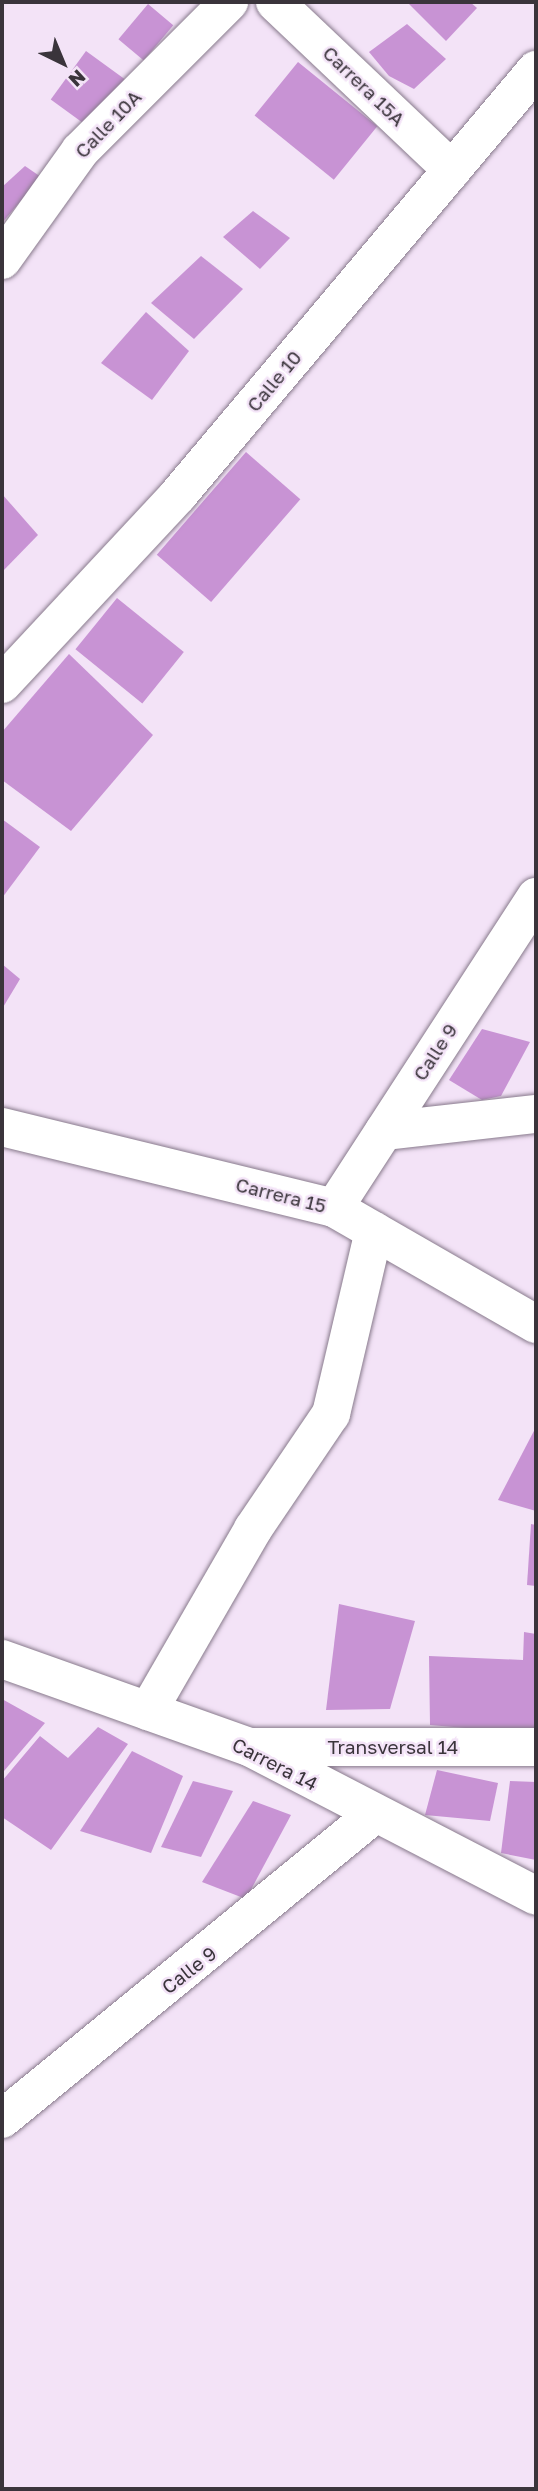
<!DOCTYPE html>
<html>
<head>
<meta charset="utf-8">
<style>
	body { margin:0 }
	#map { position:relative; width:538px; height:2491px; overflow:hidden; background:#f3e3f7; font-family:"Golos Text",sans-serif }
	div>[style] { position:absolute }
	.building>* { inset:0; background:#c893d4; transform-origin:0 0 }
	.roads { filter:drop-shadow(0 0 2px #887a8c) drop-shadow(0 0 2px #887a8c) }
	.street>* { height:38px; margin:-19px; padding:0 19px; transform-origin:19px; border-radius:19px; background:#fff }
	span { translate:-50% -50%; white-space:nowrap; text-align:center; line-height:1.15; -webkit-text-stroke:5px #f3e3f7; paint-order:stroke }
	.street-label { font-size:19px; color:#3a343b }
	.frame { position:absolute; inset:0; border:4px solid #3a343b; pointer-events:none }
	.north { position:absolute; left:28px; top:28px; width:70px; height:70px; -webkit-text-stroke:5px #f3e3f7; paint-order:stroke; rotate:137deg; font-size:19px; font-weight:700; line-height:28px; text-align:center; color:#3a343b }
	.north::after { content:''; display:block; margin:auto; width:24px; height:32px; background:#3a343b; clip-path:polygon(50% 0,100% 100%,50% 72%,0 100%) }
</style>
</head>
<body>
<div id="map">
	<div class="building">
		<i style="clip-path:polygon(407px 2px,470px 2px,477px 8px,446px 41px)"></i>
		<i style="left:148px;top:4px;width:33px;height:46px;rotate:40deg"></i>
		<i style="clip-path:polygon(407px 24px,446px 59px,414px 89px,389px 76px,369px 52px)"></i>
		<i style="left:86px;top:51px;width:48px;height:60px;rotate:36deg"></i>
		<i style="left:298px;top:62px;width:102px;height:69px;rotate:39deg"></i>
		<i style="clip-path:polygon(25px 166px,41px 177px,2px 223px,2px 187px)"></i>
		<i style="clip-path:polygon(253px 211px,290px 238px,260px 269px,223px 237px)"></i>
		<i style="clip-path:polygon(201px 256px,243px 289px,194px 339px,151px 303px)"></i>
		<i style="clip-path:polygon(146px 312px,189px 351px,152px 400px,101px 363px)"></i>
		<i style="left:246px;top:452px;width:72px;height:136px;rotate:41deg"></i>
		<i style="clip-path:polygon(2px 494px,38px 535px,2px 572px)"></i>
		<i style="left:117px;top:598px;width:86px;height:66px;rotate:39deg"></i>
		<i style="clip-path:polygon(69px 654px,153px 735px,71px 831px,2px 780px,2px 732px)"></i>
		<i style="clip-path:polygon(2px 819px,40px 847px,2px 898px)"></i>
		<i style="clip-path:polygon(2px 964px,20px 979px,2px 1009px)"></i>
		<i style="clip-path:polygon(482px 1029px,530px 1042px,501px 1096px,482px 1100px,449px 1080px)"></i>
		<i style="clip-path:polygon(536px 1427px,536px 1511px,498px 1500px)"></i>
		<i style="clip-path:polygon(531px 1524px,536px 1525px,536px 1586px,527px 1585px)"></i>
		<i style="clip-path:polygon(339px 1604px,415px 1621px,390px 1709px,326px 1710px)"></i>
		<i style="clip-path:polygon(524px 1632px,536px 1634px,536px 1734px,430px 1725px,429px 1656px,523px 1660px)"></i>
		<i style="clip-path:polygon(2px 1699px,45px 1723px,4px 1771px,2px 1770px)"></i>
		<i style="clip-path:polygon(98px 1727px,128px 1744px,51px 1850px,2px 1817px,2px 1781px,40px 1736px,68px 1758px)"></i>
		<i style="clip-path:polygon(132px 1751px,183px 1776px,151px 1853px,80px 1831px)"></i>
		<i style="clip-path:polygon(437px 1770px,498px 1783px,490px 1821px,425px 1815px)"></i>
		<i style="clip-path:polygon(193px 1781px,233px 1791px,201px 1857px,161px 1847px)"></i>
		<i style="clip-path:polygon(510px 1781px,536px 1782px,536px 1860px,501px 1853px)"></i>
		<i style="clip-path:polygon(253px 1801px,291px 1815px,246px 1899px,202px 1882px)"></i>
	</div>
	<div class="roads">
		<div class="street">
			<i style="left:275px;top:2px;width:244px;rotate:43.5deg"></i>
			<i style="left:2px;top:260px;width:134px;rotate:-54.4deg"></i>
			<i style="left:80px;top:151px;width:211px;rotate:-45deg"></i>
			<i style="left:2px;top:684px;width:258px;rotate:-47deg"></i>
			<i style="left:178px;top:495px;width:556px;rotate:-49.89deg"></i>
			<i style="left:2px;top:1127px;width:342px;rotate:13.7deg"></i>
			<i style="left:334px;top:1208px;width:233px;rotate:29.9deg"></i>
			<i style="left:384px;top:1131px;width:153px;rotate:-6.4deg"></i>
			<i style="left:334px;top:1208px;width:371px;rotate:-57deg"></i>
			<i style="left:2px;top:1659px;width:262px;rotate:19.6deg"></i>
			<i style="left:249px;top:1747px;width:323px;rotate:27.4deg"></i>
			<i style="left:148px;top:1711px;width:210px;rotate:-60deg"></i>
			<i style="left:253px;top:1529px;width:139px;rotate:-55.9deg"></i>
			<i style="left:331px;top:1414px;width:188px;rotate:-76.8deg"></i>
			<i style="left:251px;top:1747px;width:285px"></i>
			<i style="left:2px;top:2119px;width:478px;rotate:-39.3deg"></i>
		</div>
	</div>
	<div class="street-label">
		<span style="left:364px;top:86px;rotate:44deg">Carrera 15A</span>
		<span style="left:108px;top:124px;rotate:-46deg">Calle 10A</span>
		<span style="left:274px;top:381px;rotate:-50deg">Calle 10</span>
		<span style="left:435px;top:1052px;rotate:-57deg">Calle 9</span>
		<span style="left:281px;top:1195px;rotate:14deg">Carrera 15</span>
		<span style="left:393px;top:1747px">Transversal 14</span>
		<span style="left:275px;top:1764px;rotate:27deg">Carrera 14</span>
		<span style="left:189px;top:1970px;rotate:-38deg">Calle 9</span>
	</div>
	<div class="frame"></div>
	<div class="north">N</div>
</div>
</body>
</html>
